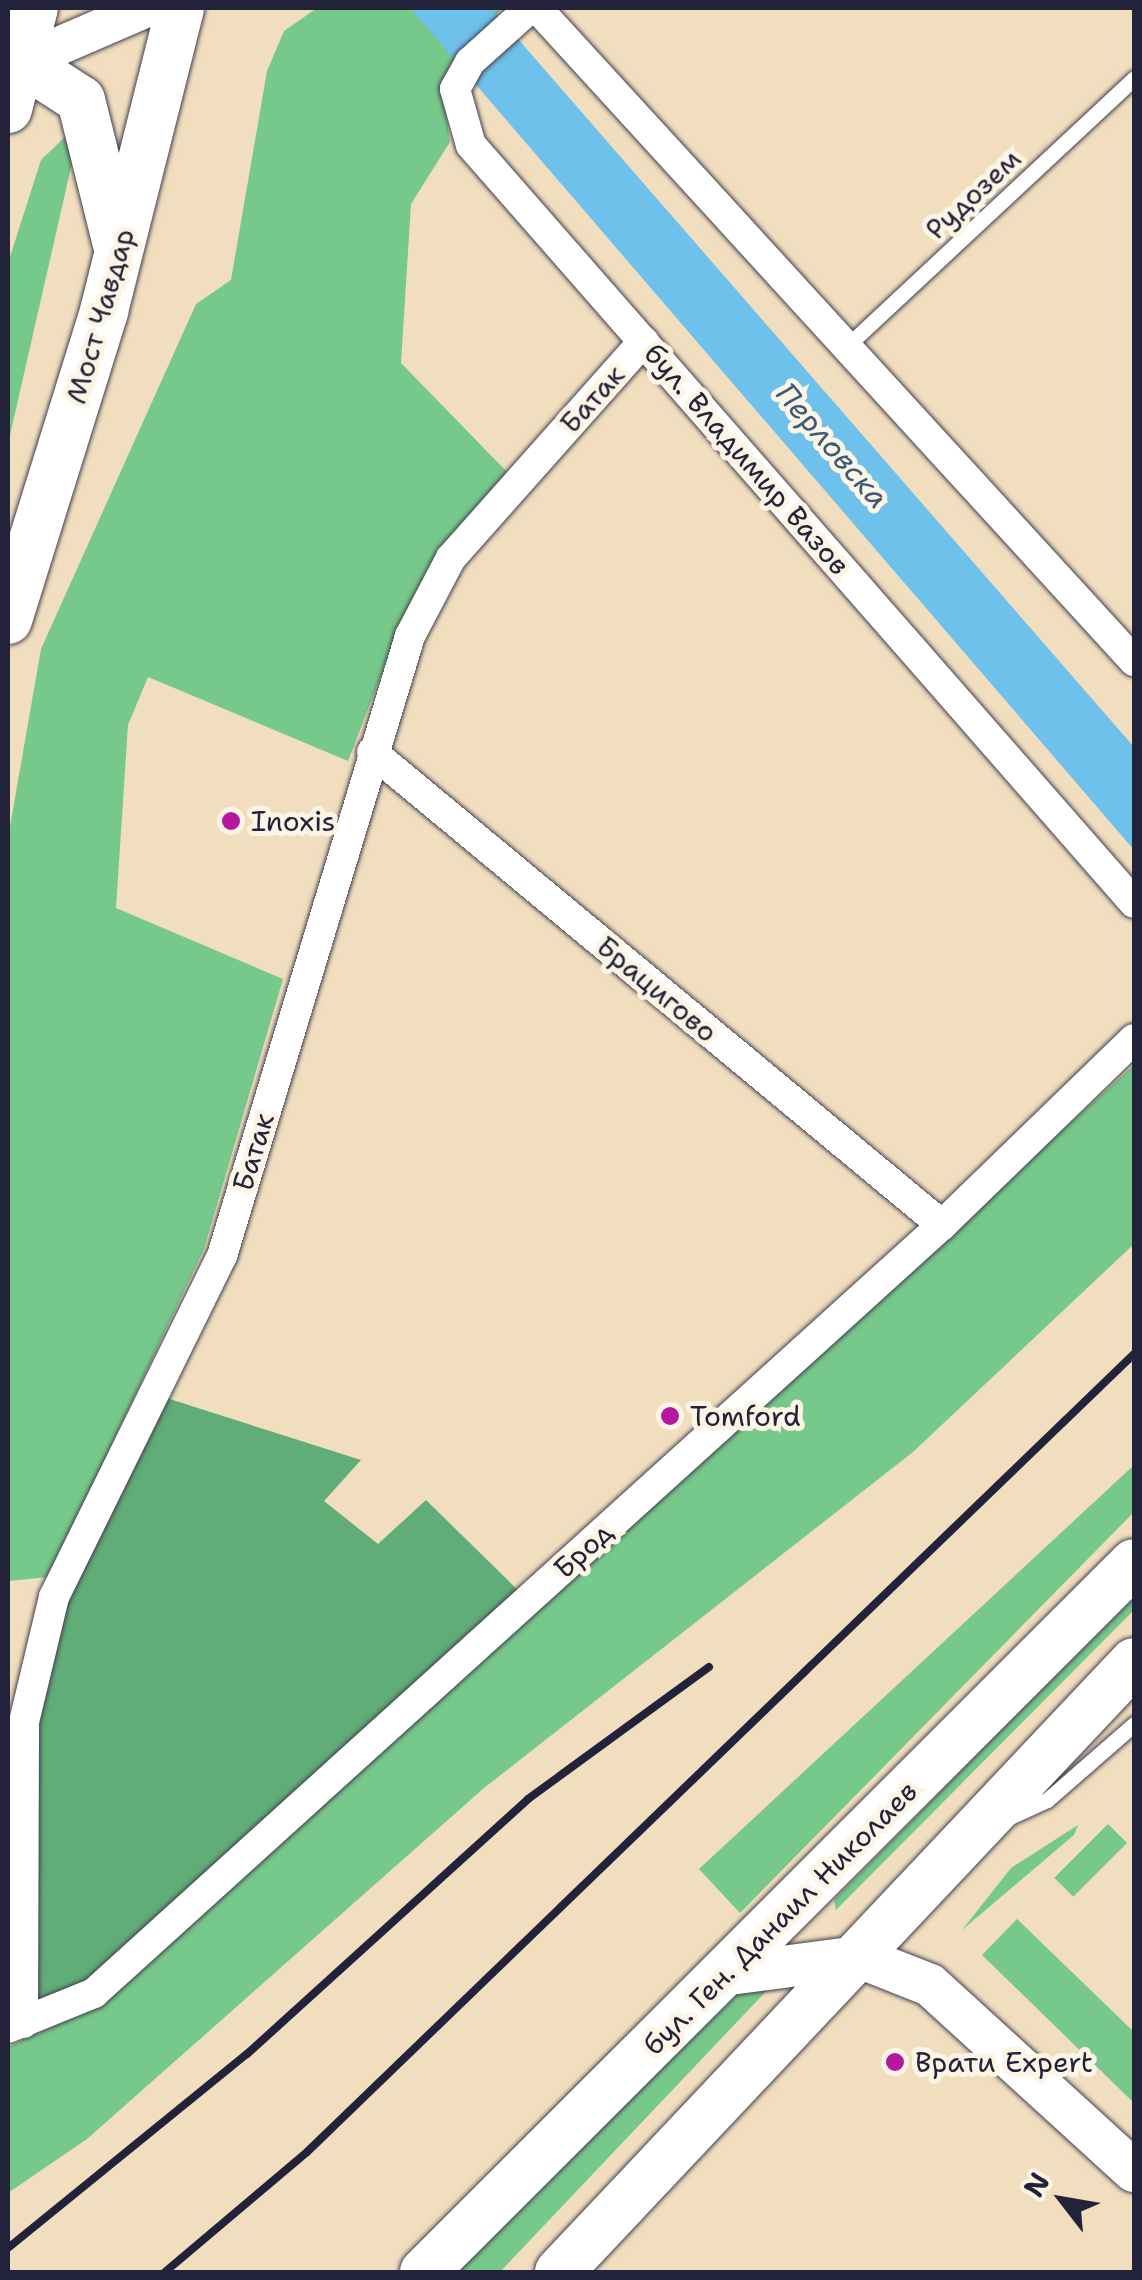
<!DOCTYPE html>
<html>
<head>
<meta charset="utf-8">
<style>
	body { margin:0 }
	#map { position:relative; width:1142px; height:2280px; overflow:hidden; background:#f1debe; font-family:"Shantell Sans",sans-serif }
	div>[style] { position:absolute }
	.green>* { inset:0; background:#77c98b; transform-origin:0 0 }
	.forest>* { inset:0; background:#61ad77 }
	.water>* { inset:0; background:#6ec1ea }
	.roads { filter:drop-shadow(0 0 2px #413e4f) drop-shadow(0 0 2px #413e4f) }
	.service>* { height:15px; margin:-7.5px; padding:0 7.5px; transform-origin:7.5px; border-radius:7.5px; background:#fff }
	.minor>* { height:30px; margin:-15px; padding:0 15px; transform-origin:15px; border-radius:15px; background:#fff }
	.tertiary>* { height:38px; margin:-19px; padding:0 19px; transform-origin:19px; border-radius:19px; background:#fff }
	.secondary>* { height:42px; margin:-21px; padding:0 21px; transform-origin:21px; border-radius:21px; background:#fff }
	.primary>* { height:48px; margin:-24px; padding:0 24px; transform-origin:24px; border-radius:24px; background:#fff }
	.rail>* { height:8px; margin:-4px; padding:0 4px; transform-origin:4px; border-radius:4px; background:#22223b }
	.dots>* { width:28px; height:28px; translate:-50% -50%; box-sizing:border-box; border:5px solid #fcf5e5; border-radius:50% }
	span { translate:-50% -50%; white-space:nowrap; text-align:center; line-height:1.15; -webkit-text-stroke:10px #fcf5e5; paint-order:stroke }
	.street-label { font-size:28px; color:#22223b }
	.poi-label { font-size:28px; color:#22223b }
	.left { translate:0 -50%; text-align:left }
	.water-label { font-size:30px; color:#3d5a78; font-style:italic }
	.frame { position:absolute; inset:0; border:10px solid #22223b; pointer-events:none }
	.north { position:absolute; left:1012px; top:2150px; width:100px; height:100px; -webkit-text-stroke:8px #fcf5e5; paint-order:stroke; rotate:301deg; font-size:28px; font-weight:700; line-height:40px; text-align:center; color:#22223b }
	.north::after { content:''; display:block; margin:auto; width:35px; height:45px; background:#22223b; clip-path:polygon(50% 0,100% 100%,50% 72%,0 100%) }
</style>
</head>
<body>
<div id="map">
	<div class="green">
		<i style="clip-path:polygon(317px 8px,502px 8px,442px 82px,450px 142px,411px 204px,401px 363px,510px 475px,400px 626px,348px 761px,148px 677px,128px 725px,116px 908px,283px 979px,204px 1249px,49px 1577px,8px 1581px,8px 838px,41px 649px,196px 304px,231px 280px,267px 71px,284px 31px)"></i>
		<i style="clip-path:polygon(68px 134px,72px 163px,8px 444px,8px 263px,41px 160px)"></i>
		<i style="clip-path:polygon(1134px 1065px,1134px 1244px,913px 1452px,484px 1788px,87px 2139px,8px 2193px,8px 2047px,106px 2001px)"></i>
		<i style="clip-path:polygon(1134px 1465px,1134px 1512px,740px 1913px,699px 1869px)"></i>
		<i style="clip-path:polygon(1134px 1594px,1134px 1610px,836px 1910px,834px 1900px)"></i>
		<i style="left:1108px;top:1824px;width:27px;height:76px;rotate:45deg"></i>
		<i style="clip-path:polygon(1078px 1825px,1074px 1835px,962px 1930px,1011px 1868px)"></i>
		<i style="clip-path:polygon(1017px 1919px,1134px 2032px,1134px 2103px,982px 1955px)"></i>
		<i style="clip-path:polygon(771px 1986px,500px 2272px,451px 2272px,739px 1993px)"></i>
	</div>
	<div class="forest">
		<i style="clip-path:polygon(154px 1394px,361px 1460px,324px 1501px,378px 1544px,426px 1500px,528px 1600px,94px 1993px,23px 2023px,24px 1722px,54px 1597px)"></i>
	</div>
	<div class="water">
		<i style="clip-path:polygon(410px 8px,491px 8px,1134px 747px,1134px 850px)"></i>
	</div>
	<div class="roads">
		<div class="service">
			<i style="left:847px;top:346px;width:393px;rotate:-43deg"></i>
			<i style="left:1010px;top:1817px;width:41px;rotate:-24.7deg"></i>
			<i style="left:1047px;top:1800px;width:116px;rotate:-41.1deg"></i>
		</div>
		<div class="minor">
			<i style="left:530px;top:8px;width:81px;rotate:138deg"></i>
			<i style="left:470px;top:62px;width:31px;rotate:119deg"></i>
			<i style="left:455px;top:89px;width:58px;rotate:74.1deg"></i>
			<i style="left:471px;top:145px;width:1007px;rotate:48.82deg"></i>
			<i style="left:537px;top:8px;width:885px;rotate:47.57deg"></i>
			<i style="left:372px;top:752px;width:741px;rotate:39.69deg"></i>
			<i style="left:23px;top:2023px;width:301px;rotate:-89.8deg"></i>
			<i style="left:24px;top:1722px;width:129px;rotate:-76.5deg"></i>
			<i style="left:54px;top:1597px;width:380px;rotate:-63.8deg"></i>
			<i style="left:222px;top:1256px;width:648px;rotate:-73.13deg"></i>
			<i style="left:410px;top:636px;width:88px;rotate:-62.3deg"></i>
			<i style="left:451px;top:558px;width:290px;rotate:-48.4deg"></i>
			<i style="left:8px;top:2028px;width:93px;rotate:-22.1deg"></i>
			<i style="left:94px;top:1993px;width:1144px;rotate:-42.17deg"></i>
			<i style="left:942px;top:1225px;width:267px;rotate:-44.1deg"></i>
		</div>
		<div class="tertiary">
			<i style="left:22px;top:62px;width:136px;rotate:-23.4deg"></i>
		</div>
		<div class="secondary">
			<i style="left:722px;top:1975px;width:138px;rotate:-7.5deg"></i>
			<i style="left:859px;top:1957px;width:76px;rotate:21.5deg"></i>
			<i style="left:930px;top:1985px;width:276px;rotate:42.4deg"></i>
		</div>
		<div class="primary">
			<i style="left:22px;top:62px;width:70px;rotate:32.8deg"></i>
			<i style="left:81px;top:100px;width:148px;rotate:76deg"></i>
			<i style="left:8px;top:109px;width:104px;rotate:-75.6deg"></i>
			<i style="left:8px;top:620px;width:324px;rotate:-72.7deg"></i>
			<i style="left:104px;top:311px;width:312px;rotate:-75.9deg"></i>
			<i style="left:424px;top:2272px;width:1003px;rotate:-44.96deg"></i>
			<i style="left:559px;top:2272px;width:838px;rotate:-46.69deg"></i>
		</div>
	</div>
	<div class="rail">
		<i style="left:8px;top:2248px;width:308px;rotate:-39.1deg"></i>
		<i style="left:247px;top:2054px;width:379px;rotate:-42.2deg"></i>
		<i style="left:528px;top:1799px;width:224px;rotate:-36.1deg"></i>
		<i style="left:165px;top:2272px;width:186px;rotate:-40.2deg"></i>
		<i style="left:307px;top:2152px;width:1149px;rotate:-43.98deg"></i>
	</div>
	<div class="dots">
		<i style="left:231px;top:821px;background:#b5179e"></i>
		<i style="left:670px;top:1416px;background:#b5179e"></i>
		<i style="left:895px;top:2062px;background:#b5179e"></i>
	</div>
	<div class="street-label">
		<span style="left:973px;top:194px;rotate:-43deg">Рудозем</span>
		<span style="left:100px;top:316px;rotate:-74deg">Мост Чавдар</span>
		<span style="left:592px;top:399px;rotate:-48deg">Батак</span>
		<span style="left:747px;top:459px;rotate:49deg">бул. Владимир Вазов</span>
		<span style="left:657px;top:989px;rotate:40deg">Брацигово</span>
		<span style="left:253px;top:1152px;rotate:-73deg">Батак</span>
		<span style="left:583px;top:1550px;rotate:-42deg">Брод</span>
		<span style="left:780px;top:1918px;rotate:-45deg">бул. Ген. Данаил Николаев</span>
	</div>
	<div class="poi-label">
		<span class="left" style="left:251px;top:821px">Inoxis</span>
		<span class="left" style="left:690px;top:1416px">Tomford</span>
		<span class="left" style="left:915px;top:2062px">Врати Expert</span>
	</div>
	<div class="water-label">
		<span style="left:832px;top:446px;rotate:49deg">Перловска</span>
	</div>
	<div class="frame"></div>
	<div class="north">N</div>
</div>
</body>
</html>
